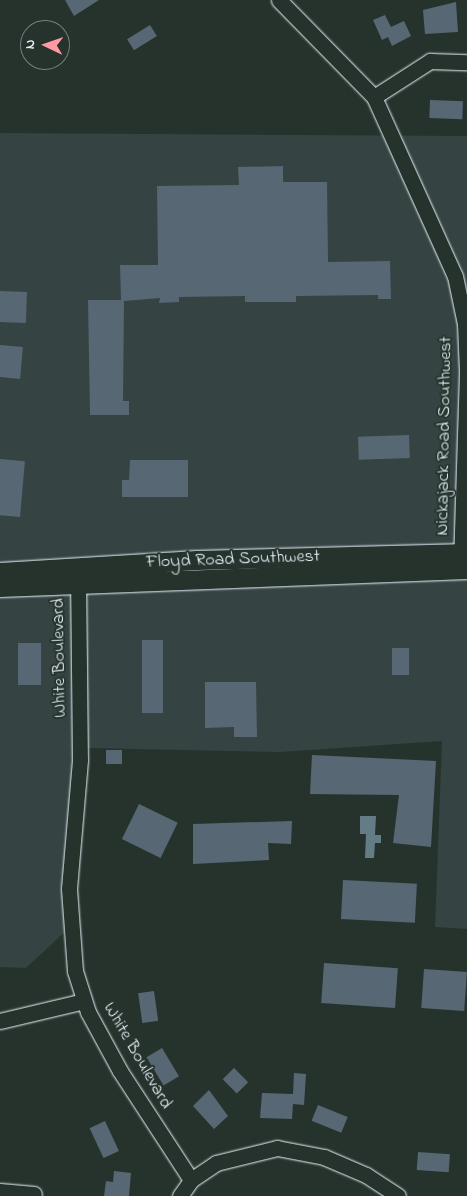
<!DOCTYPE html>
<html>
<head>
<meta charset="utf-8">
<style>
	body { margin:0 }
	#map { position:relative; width:467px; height:1196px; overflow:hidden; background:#26332d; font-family:"Indie Flower",sans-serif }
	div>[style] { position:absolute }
	.built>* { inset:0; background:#354342 }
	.water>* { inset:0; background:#647c86 }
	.building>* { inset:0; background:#576874; transform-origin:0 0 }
	.roads { filter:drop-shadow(0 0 1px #e8f1f8) drop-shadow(0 0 1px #e8f1f8) }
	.minor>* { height:15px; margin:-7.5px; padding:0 7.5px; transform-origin:7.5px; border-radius:7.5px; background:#26332d }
	.major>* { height:19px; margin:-9.5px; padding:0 9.5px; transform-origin:9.5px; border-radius:9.5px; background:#26332d }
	span { translate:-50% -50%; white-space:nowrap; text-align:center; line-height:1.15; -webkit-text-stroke:4px #26332d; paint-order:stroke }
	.street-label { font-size:18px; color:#e8f1f8 }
	.north { position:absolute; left:20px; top:20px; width:50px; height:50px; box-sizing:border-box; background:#26332d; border:1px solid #747f7e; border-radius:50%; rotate:273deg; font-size:14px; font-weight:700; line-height:20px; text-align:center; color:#e8f1f8 }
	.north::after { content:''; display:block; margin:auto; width:18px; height:22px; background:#ff9aa2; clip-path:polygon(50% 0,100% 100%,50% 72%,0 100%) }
</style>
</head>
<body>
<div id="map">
	<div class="built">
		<i style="clip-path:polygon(0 133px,467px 136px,467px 929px,435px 927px,442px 741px,280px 752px,86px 748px,70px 927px,26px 968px,0 967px)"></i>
	</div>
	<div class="water">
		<i style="clip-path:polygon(360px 816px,376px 816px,375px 835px,381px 835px,381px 843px,375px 843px,374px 858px,365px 858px,366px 834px,360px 834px)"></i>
	</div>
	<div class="building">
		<i style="clip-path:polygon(65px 0,99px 0,74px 16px)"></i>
		<i style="clip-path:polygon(456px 2px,458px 32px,425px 34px,423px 10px)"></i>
		<i style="clip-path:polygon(385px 15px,391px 27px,404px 21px,411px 36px,392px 46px,388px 37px,382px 40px,373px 20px)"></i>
		<i style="left:150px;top:25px;width:13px;height:27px;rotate:58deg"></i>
		<i style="left:430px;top:100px;width:33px;height:18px;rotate:2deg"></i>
		<i style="clip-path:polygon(283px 166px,283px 182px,327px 182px,328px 262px,390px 261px,391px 299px,378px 299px,378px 295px,296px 296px,296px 302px,245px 302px,245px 296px,179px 297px,179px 302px,159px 303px,160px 298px,124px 301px,123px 401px,129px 401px,129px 415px,90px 415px,88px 300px,121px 300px,120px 265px,158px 265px,157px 186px,239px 185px,238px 167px)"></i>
		<i style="left:0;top:291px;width:27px;height:31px;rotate:2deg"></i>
		<i style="left:0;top:345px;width:23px;height:32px;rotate:5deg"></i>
		<i style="left:409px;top:435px;width:23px;height:51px;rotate:88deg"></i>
		<i style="left:0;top:459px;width:25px;height:56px;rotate:5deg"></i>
		<i style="clip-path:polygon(130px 460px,188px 460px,188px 497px,122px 497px,122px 480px,129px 480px)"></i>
		<i style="left:142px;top:640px;width:21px;height:73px"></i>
		<i style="left:18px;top:643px;width:23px;height:42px"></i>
		<i style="left:392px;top:648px;width:17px;height:27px"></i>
		<i style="clip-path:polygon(205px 682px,256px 682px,257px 737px,234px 737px,234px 727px,205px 728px)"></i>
		<i style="left:106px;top:750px;width:16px;height:14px"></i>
		<i style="clip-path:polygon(312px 755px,436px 761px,431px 847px,393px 843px,399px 795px,310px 794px)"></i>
		<i style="left:139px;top:804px;width:43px;height:39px;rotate:26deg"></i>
		<i style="clip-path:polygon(292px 821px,291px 844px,268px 843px,269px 860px,193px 864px,193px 824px)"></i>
		<i style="left:343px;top:880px;width:74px;height:39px;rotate:3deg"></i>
		<i style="left:324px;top:963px;width:74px;height:40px;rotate:4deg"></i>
		<i style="left:424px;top:969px;width:43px;height:39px;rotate:4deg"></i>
		<i style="left:154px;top:991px;width:30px;height:16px;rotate:82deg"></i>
		<i style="left:162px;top:1048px;width:33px;height:18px;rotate:59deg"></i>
		<i style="left:234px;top:1068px;width:20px;height:16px;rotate:45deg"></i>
		<i style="clip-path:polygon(294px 1073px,306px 1074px,304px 1105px,293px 1104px,292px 1119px,260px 1118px,262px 1093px,293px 1094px)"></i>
		<i style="clip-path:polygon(209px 1090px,228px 1116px,214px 1129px,193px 1106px)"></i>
		<i style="left:318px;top:1105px;width:32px;height:17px;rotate:22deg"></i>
		<i style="left:105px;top:1121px;width:33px;height:17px;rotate:65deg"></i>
		<i style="left:418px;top:1152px;width:32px;height:18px;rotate:4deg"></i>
		<i style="clip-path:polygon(114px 1171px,131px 1173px,129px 1196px,104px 1196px,106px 1181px,113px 1182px)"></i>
	</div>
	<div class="roads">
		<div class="minor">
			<i style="left:279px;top:0;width:136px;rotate:45.6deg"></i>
			<i style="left:374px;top:97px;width:196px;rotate:65.7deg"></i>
			<i style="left:455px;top:276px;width:49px;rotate:78.2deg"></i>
			<i style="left:465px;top:324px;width:48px;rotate:87.6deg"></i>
			<i style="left:467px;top:372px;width:192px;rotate:91.8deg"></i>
			<i style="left:374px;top:97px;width:67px;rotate:-32.7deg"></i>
			<i style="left:430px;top:61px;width:37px;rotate:2deg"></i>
			<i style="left:78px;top:573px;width:187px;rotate:89.4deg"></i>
			<i style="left:80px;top:760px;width:129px;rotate:94.9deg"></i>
			<i style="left:69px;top:889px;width:82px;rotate:85.8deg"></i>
			<i style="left:75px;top:971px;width:43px;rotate:72.4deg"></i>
			<i style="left:88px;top:1012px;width:67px;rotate:61.5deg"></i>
			<i style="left:120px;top:1071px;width:130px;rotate:56.9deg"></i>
			<i style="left:0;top:1021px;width:86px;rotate:-13.4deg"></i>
			<i style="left:0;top:1191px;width:34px;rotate:5deg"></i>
			<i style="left:180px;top:1196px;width:19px;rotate:-55deg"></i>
			<i style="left:191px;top:1180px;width:30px;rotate:-34deg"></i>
			<i style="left:216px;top:1163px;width:63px;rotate:-13.8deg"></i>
			<i style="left:277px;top:1148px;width:48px;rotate:10.8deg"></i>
			<i style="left:324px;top:1157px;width:46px;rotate:23.2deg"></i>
			<i style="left:366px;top:1175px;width:38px;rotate:33deg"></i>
		</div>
		<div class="major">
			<i style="left:0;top:572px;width:197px;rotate:-3.5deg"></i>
			<i style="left:197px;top:560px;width:270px;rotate:-1.5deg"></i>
			<i style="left:0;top:587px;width:467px;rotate:-2.2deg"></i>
		</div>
	</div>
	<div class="street-label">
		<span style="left:445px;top:436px;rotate:-89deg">Nickajack Road Southwest</span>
		<span style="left:233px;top:560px;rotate:-2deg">Floyd Road Southwest</span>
		<span style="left:60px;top:658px;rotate:-91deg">White Boulevard</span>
		<span style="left:137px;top:1056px;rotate:60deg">White Boulevard</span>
	</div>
	<div class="north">N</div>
</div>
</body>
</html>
